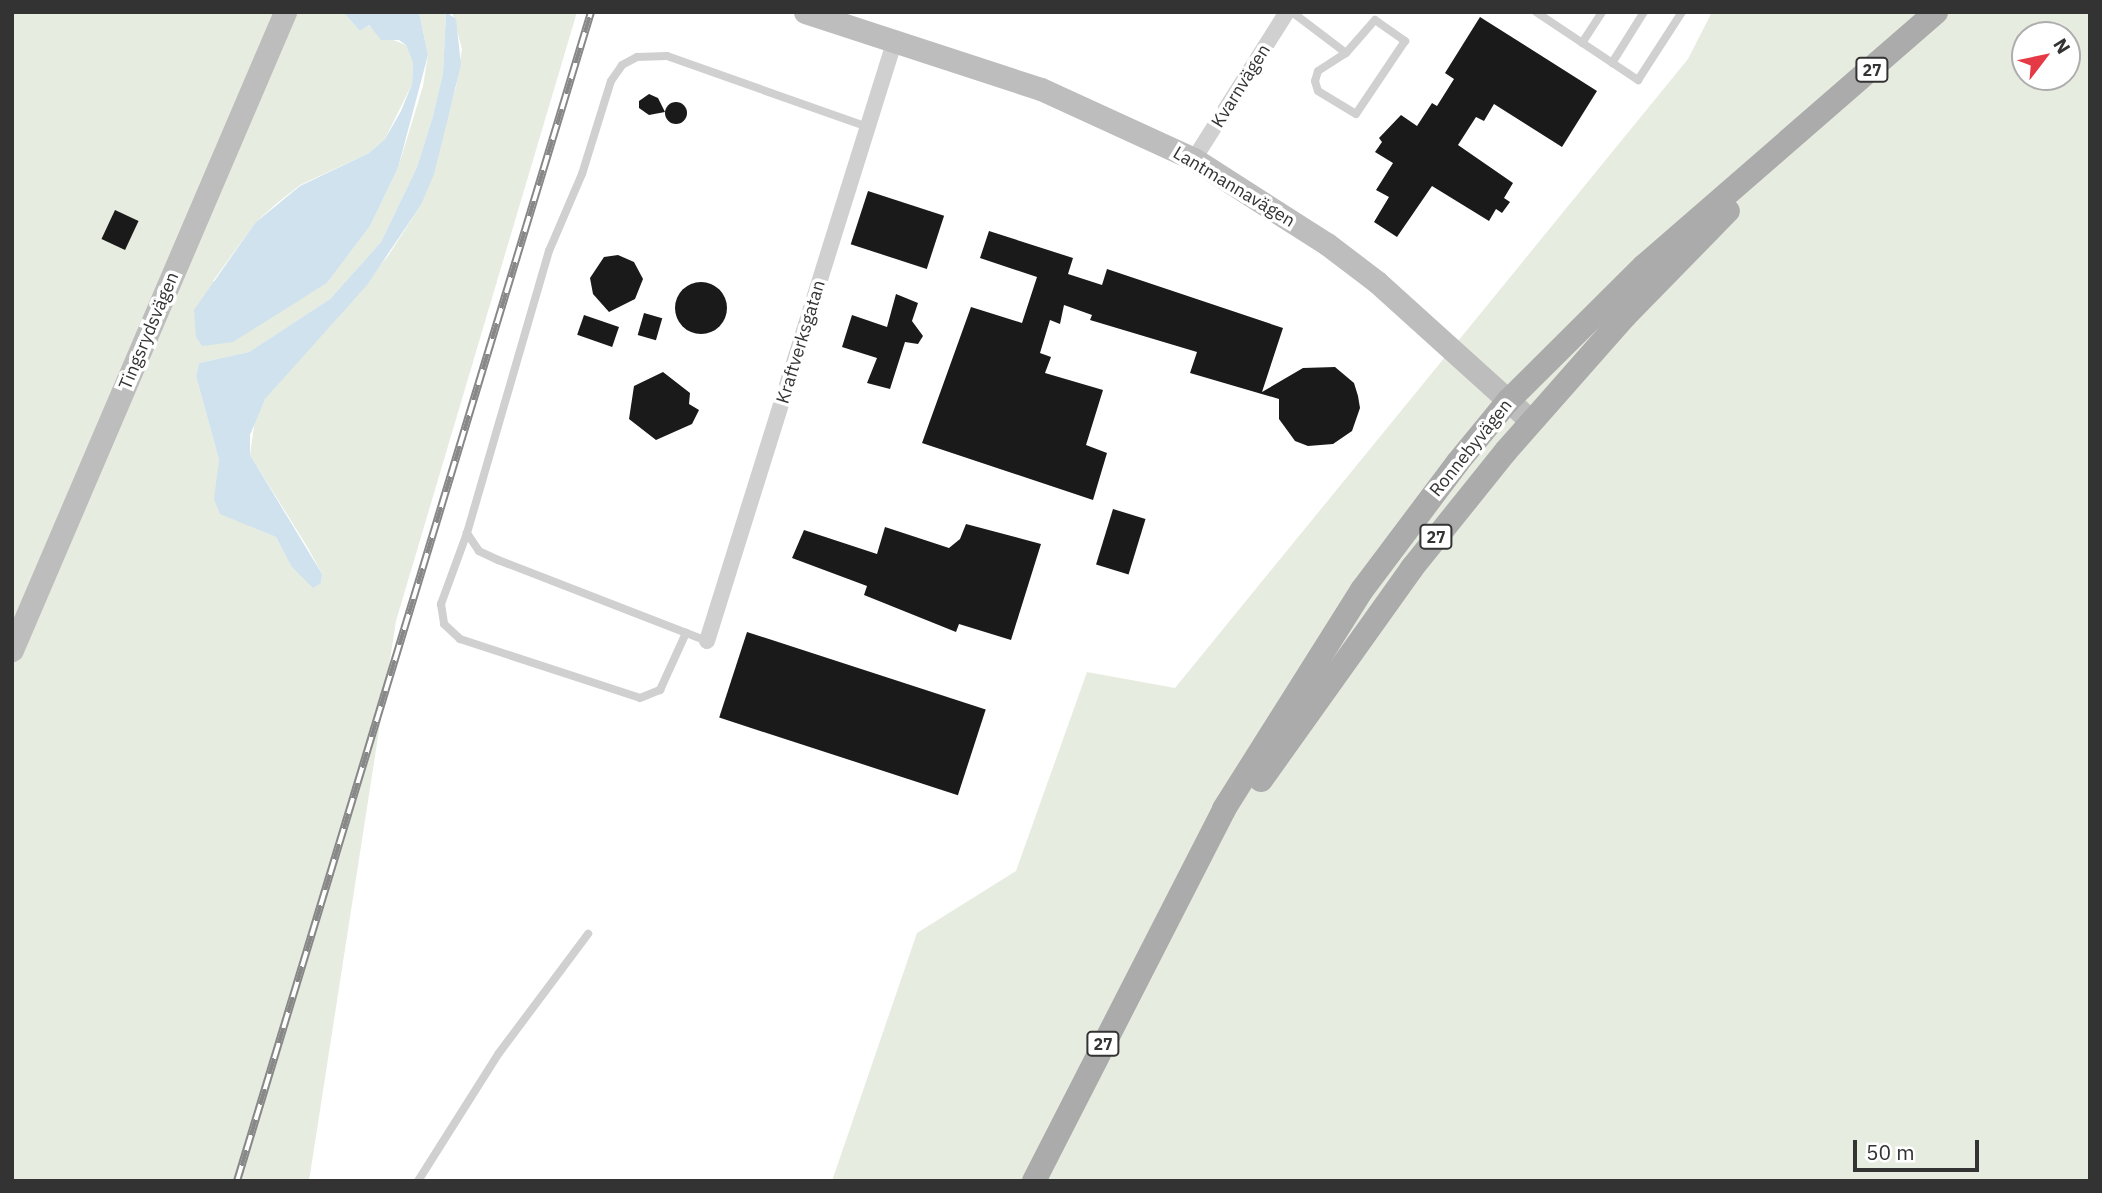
<!DOCTYPE html>
<html>
<head>
<meta charset="utf-8">
<style>
	body { margin:0 }
	#map { position:relative; width:2102px; height:1193px; overflow:hidden; background:#fff; font-family:"IBM Plex Sans",sans-serif }
	div>[style] { position:absolute }
	.green>* { inset:0; background:#e6ecdf }
	.water>* { inset:0; background:#cfe2ee }
	.building>* { inset:0; background:#1a1a1a; transform-origin:0 0 }
	.round { border-radius:50% }
	.lane>* { height:8px; margin:-4px; padding:0 4px; transform-origin:4px; border-radius:4px; background:#d0d0d0 }
	.street>* { height:16px; margin:-8px; padding:0 8px; transform-origin:8px; border-radius:8px; background:#d0d0d0 }
	.secondary>* { height:23px; margin:-11.5px; padding:0 11.5px; transform-origin:11.5px; border-radius:11.5px; background:#bdbdbd }
	.primary>* { height:24px; margin:-12px; padding:0 12px; transform-origin:12px; border-radius:12px; background:#ababab }
	.rail>* { height:8px; margin-top:-4px; transform-origin:0; background:repeating-linear-gradient(90deg,#fff 0 16px,#888 0 32px); box-sizing:border-box; border-block:2px solid #888 }
	span { translate:-50% -50%; white-space:nowrap; text-align:center; line-height:1.15; -webkit-text-stroke:7px #fff; paint-order:stroke }
	.shield-label span { padding:2px 5px; background:#fff; border:2px solid; border-radius:5px; -webkit-text-stroke-width:0 }
	.shield-label { font-size:16px; color:#333; font-weight:700 }
	.street-label { font-size:18px; color:#333 }
	.frame { position:absolute; inset:0; border:14px solid #333; pointer-events:none }
	.north { position:absolute; left:2011px; top:21px; width:70px; height:70px; box-sizing:border-box; background:#fff; border:2px solid #adadad; border-radius:50%; rotate:58deg; font-size:19px; font-weight:700; line-height:28px; text-align:center; color:#333 }
	.north::after { content:''; display:block; margin:auto; width:24px; height:32px; background:#e63946; clip-path:polygon(50% 0,100% 100%,50% 72%,0 100%) }
	.scale { position:absolute; left:1853px; top:1140px; width:126px; height:32px; box-sizing:border-box; border:4px solid #333; border-top:0; padding-left:9px; font-size:21px; line-height:24px; white-space:nowrap; color:#333; -webkit-text-stroke:5px #fff; paint-order:stroke }
</style>
</head>
<body>
<div id="map">
	<div class="green">
		<i style="clip-path:polygon(12px 12px,343px 12px,360px 31px,368px 25px,378px 34px,406px 45px,413px 63px,412px 84px,385px 139px,369px 153px,300px 185px,276px 204px,255px 223px,213px 281px,301px 299px,327px 283px,370px 226px,398px 168px,423px 86px,428px 55px,419px 12px,446px 12px,443px 73px,433px 116px,417px 167px,381px 242px,330px 299px,249px 352px,199px 363px,196px 376px,219px 460px,218px 475px,246px 524px,276px 537px,291px 566px,321px 583px,322px 574px,308px 548px,250px 455px,255px 419px,265px 399px,388px 256px,421px 205px,456px 87px,462px 49px,452px 12px,577px 12px,396px 621px,309px 1181px,12px 1181px)"></i>
		<i style="clip-path:polygon(evenodd,1712px 12px,2090px 12px,2090px 1181px,832px 1181px,917px 933px,1016px 871px,1087px 672px,1175px 688px,1688px 59px,1712px 12px,2025px 35px,2067px 35px,2067px 77px,2025px 77px,2025px 35px)"></i>
	</div>
	<div class="water">
		<i style="clip-path:polygon(343px 12px,419px 12px,428px 55px,398px 168px,370px 226px,327px 283px,233px 342px,202px 346px,196px 337px,194px 310px,255px 223px,300px 186px,369px 153px,385px 139px,401px 111px,412px 84px,413px 63px,406px 45px,399px 40px,381px 40px,369px 25px,360px 31px)"></i>
		<i style="clip-path:polygon(446px 12px,456px 19px,461px 65px,434px 174px,421px 205px,367px 285px,265px 399px,250px 435px,250px 455px,322px 574px,321px 583px,313px 588px,291px 566px,276px 537px,220px 514px,214px 499px,219px 460px,196px 376px,199px 363px,249px 352px,330px 299px,381px 242px,417px 167px,433px 116px,443px 73px)"></i>
	</div>
	<div class="building">
		<i style="clip-path:polygon(1480px 17px,1597px 91px,1562px 147px,1494px 104px,1484px 121px,1476px 117px,1458px 145px,1513px 183px,1504px 198px,1510px 202px,1502px 213px,1496px 209px,1489px 221px,1432px 186px,1397px 237px,1374px 222px,1389px 197px,1376px 190px,1393px 163px,1375px 152px,1382px 142px,1379px 138px,1401px 115px,1417px 126px,1432px 103px,1437px 106px,1454px 79px,1445px 73px)"></i>
		<i style="clip-path:polygon(649px 94px,658px 98px,665px 112px,649px 115px,639px 108px,639px 101px)"></i>
		<i class="round" style="left:665px;top:102px;width:22px;height:22px"></i>
		<i style="left:868px;top:191px;width:80px;height:56px;rotate:18deg"></i>
		<i style="left:115px;top:210px;width:26px;height:32px;rotate:25deg"></i>
		<i style="clip-path:polygon(989px 231px,1073px 258px,1068px 274px,1102px 285px,1107px 269px,1283px 328px,1262px 392px,1303px 368px,1335px 367px,1354px 383px,1358px 396px,1360px 408px,1352px 431px,1333px 444px,1308px 446px,1295px 441px,1279px 419px,1279px 399px,1190px 373px,1197px 352px,1090px 320px,1092px 315px,1064px 305px,1060px 324px,1050px 320px,1040px 353px,1051px 357px,1045px 373px,1103px 390px,1086px 445px,1107px 453px,1093px 500px,922px 443px,971px 307px,1022px 323px,1037px 277px,980px 258px)"></i>
		<i style="clip-path:polygon(618px 255px,634px 262px,643px 279px,635px 299px,609px 312px,593px 294px,590px 278px,604px 257px)"></i>
		<i class="round" style="left:675px;top:282px;width:52px;height:52px"></i>
		<i style="clip-path:polygon(896px 294px,918px 303px,912px 321px,923px 336px,918px 344px,905px 342px,890px 389px,867px 383px,877px 358px,842px 347px,852px 315px,887px 327px)"></i>
		<i style="left:644px;top:313px;width:19px;height:23px;rotate:16deg"></i>
		<i style="left:584px;top:315px;width:37px;height:21px;rotate:19deg"></i>
		<i style="clip-path:polygon(663px 372px,690px 393px,689px 404px,699px 410px,692px 424px,656px 440px,629px 419px,634px 386px)"></i>
		<i style="left:1113px;top:509px;width:34px;height:58px;rotate:17deg"></i>
		<i style="clip-path:polygon(966px 524px,1041px 544px,1011px 640px,959px 624px,956px 632px,864px 595px,867px 586px,792px 558px,804px 530px,877px 554px,885px 527px,949px 548px,960px 539px)"></i>
		<i style="left:747px;top:632px;width:251px;height:90px;rotate:18deg"></i>
	</div>
	<div class="lane">
		<i style="left:1292px;top:12px;width:68px;rotate:37.2deg"></i>
		<i style="left:1536px;top:12px;width:123px;rotate:33.7deg"></i>
		<i style="left:1638px;top:80px;width:81px;rotate:-57.1deg"></i>
		<i style="left:1375px;top:20px;width:37px;rotate:35deg"></i>
		<i style="left:1405px;top:41px;width:88px;rotate:123.9deg"></i>
		<i style="left:1356px;top:114px;width:44px;rotate:-148.8deg"></i>
		<i style="left:1318px;top:91px;width:10px;rotate:-107deg"></i>
		<i style="left:1315px;top:81px;width:10px;rotate:-73deg"></i>
		<i style="left:1318px;top:71px;width:33px;rotate:-33deg"></i>
		<i style="left:1346px;top:53px;width:44px;rotate:-48.7deg"></i>
		<i style="left:1582px;top:43px;width:37px;rotate:-57deg"></i>
		<i style="left:1612px;top:63px;width:60px;rotate:-57.9deg"></i>
		<i style="left:467px;top:533px;width:76px;rotate:110.1deg"></i>
		<i style="left:441px;top:604px;width:20px;rotate:81deg"></i>
		<i style="left:444px;top:624px;width:22px;rotate:43deg"></i>
		<i style="left:460px;top:639px;width:189px;rotate:18.1deg"></i>
		<i style="left:640px;top:698px;width:22px;rotate:-22deg"></i>
		<i style="left:660px;top:690px;width:63px;rotate:-65.5deg"></i>
		<i style="left:707px;top:641px;width:224px;rotate:-158.8deg"></i>
		<i style="left:498px;top:560px;width:21px;rotate:-155deg"></i>
		<i style="left:479px;top:551px;width:22px;rotate:-124deg"></i>
		<i style="left:467px;top:533px;width:294px;rotate:-73.8deg"></i>
		<i style="left:549px;top:251px;width:84px;rotate:-66.8deg"></i>
		<i style="left:582px;top:174px;width:97px;rotate:-72.7deg"></i>
		<i style="left:611px;top:81px;width:19px;rotate:-55deg"></i>
		<i style="left:622px;top:65px;width:17px;rotate:-28deg"></i>
		<i style="left:637px;top:57px;width:30px;rotate:-2deg"></i>
		<i style="left:667px;top:56px;width:213px;rotate:19.5deg"></i>
		<i style="left:418px;top:1181px;width:151px;rotate:-57.7deg"></i>
		<i style="left:499px;top:1053px;width:149px;rotate:-53.2deg"></i>
	</div>
	<div class="street">
		<i style="left:1194px;top:159px;width:174px;rotate:-57.7deg"></i>
		<i style="left:707px;top:641px;width:627px;rotate:-72.64deg"></i>
	</div>
	<div class="secondary">
		<i style="left:805px;top:12px;width:248px;rotate:18.1deg"></i>
		<i style="left:1041px;top:89px;width:168px;rotate:24.6deg"></i>
		<i style="left:1194px;top:159px;width:158px;rotate:32.6deg"></i>
		<i style="left:1327px;top:244px;width:63px;rotate:37.2deg"></i>
		<i style="left:1377px;top:282px;width:207px;rotate:42.1deg"></i>
		<i style="left:12px;top:650px;width:694px;rotate:-66.83deg"></i>
	</div>
	<div class="primary">
		<i style="left:1261px;top:780px;width:260px;rotate:-54.5deg"></i>
		<i style="left:1412px;top:568px;width:150px;rotate:-51.2deg"></i>
		<i style="left:1506px;top:451px;width:180px;rotate:-48.6deg"></i>
		<i style="left:1625px;top:316px;width:147px;rotate:-45.6deg"></i>
		<i style="left:1034px;top:1181px;width:418px;rotate:-62.9deg"></i>
		<i style="left:1224px;top:809px;width:259px;rotate:-57.8deg"></i>
		<i style="left:1362px;top:590px;width:160px;rotate:-53.1deg"></i>
		<i style="left:1458px;top:462px;width:80px;rotate:-50.6deg"></i>
		<i style="left:1509px;top:400px;width:190px;rotate:-44.8deg"></i>
		<i style="left:1644px;top:266px;width:387px;rotate:-41deg"></i>
	</div>
	<div class="rail">
		<i style="left:237px;top:1181px;width:1221px;rotate:-73.15deg"></i>
	</div>
	<div class="shield-label">
		<span style="left:1872px;top:70px">27</span>
		<span style="left:1436px;top:537px">27</span>
		<span style="left:1103px;top:1044px">27</span>
	</div>
	<div class="street-label">
		<span style="left:1241px;top:86px;rotate:-58deg">Kvarnvägen</span>
		<span style="left:1234px;top:187px;rotate:31deg">Lantmannavägen</span>
		<span style="left:149px;top:331px;rotate:-67deg">Tingsrydsvägen</span>
		<span style="left:801px;top:342px;rotate:-73deg">Kraftverksgatan</span>
		<span style="left:1471px;top:448px;rotate:-51deg">Ronnebyvägen</span>
	</div>
	<div class="frame"></div>
	<div class="north">N</div>
	<div class="scale">50 m</div>
</div>
</body>
</html>
